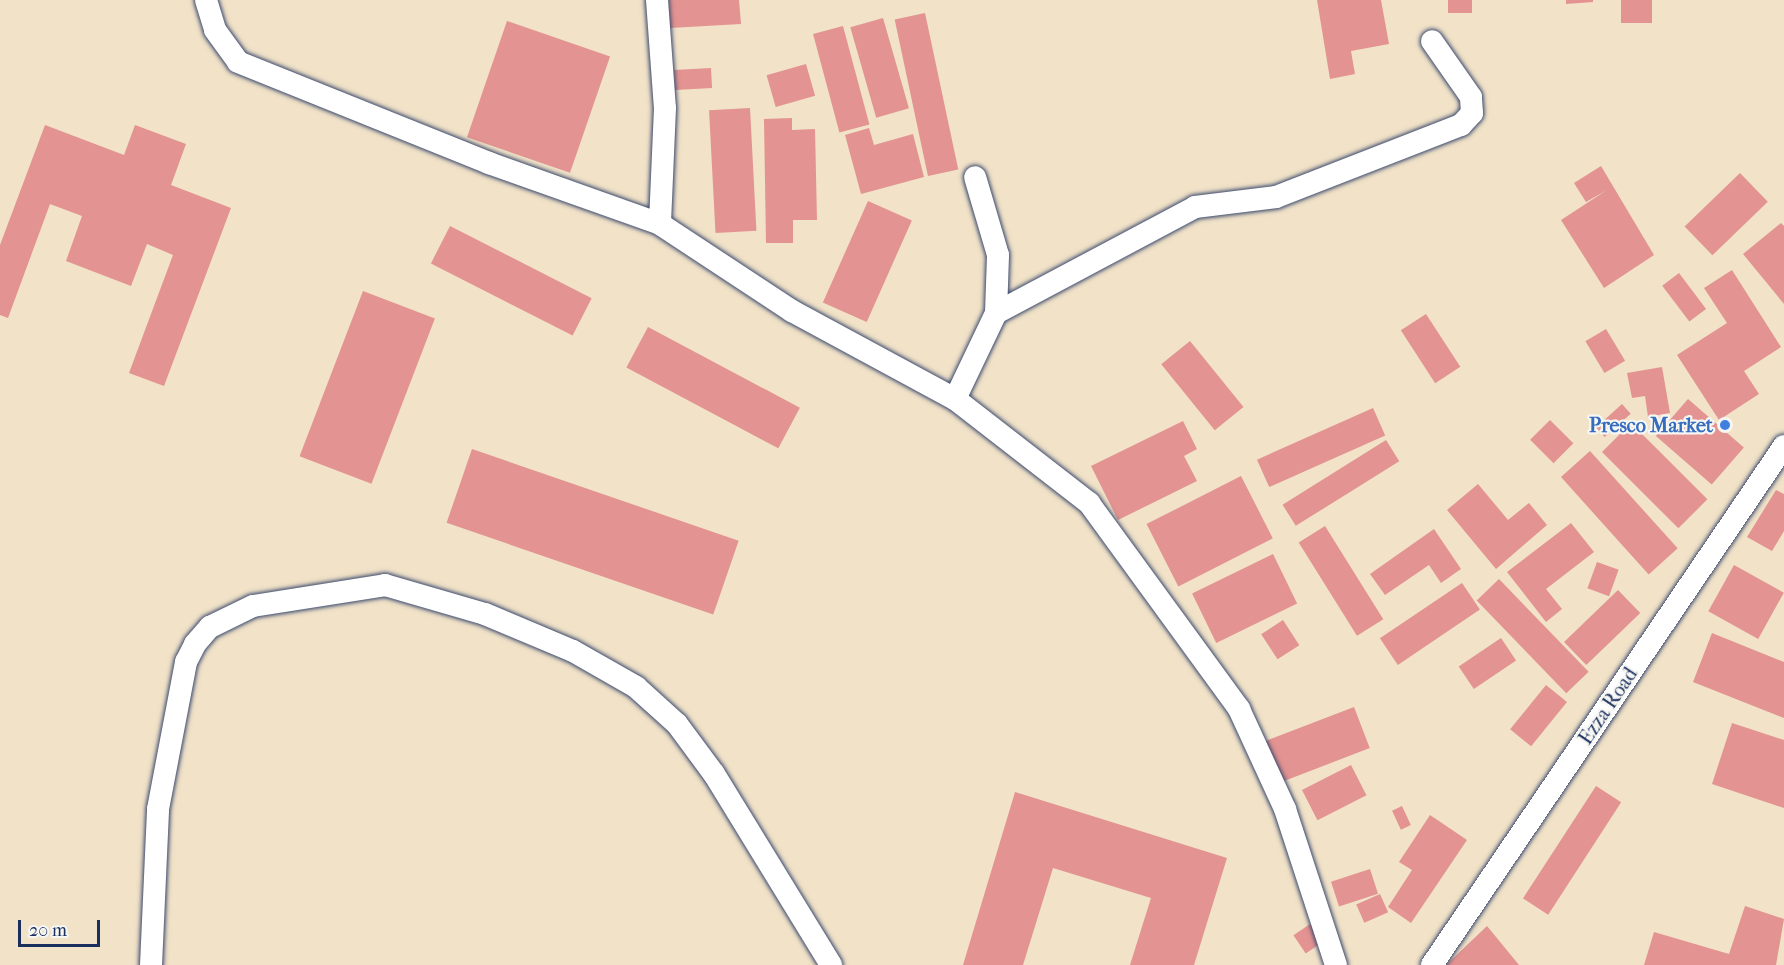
<!DOCTYPE html>
<html>
<head>
<meta charset="utf-8">
<style>
	body { margin:0 }
	#map { position:relative; width:1784px; height:965px; overflow:hidden; background:#f1e2c8; font-family:"IM FELL French Canon",serif }
	div>[style] { position:absolute }
	.building>* { inset:0; background:#e39391; transform-origin:0 0 }
	.roads { filter:drop-shadow(0 0 2px #3b4a6e) drop-shadow(0 0 2px #3b4a6e) }
	.minor>* { height:22px; margin:-11px; padding:0 11px; transform-origin:11px; border-radius:11px; background:#fff }
	.dots>* { width:16px; height:16px; translate:-50% -50%; box-sizing:border-box; border:3px solid #f6f6f2; border-radius:50% }
	span { translate:-50% -50%; white-space:nowrap; text-align:center; line-height:1.15; -webkit-text-stroke:4.5px #f6f6f2; paint-order:stroke }
	.shop-label { font-size:20px; color:#366cbe; font-weight:700 }
	.right { translate:-100% -50%; text-align:right }
	.street-label { font-size:20px; color:#1b2f5e }
	.scale { position:absolute; left:18px; top:920px; width:82px; height:27px; box-sizing:border-box; border:3px solid #1b2f5e; border-top:0; padding-left:8px; font-size:18px; line-height:21px; white-space:nowrap; color:#1b2f5e; -webkit-text-stroke:4px #f6f6f2; paint-order:stroke }
</style>
</head>
<body>
<div id="map">
	<div class="building">
		<i style="clip-path:polygon(669px 0,739px 0,741px 24px,670px 28px)"></i>
		<i style="clip-path:polygon(1317px 0,1381px 0,1389px 44px,1351px 51px,1355px 74px,1330px 79px)"></i>
		<i style="left:1448px;top:0;width:24px;height:13px"></i>
		<i style="clip-path:polygon(1566px 0,1593px 0,1593px 2px,1566px 4px)"></i>
		<i style="left:1621px;top:0;width:31px;height:23px"></i>
		<i style="left:925px;top:13px;width:160px;height:31px;rotate:78deg"></i>
		<i style="left:883px;top:18px;width:94px;height:34px;rotate:74deg"></i>
		<i style="left:507px;top:21px;width:109px;height:123px;rotate:19deg"></i>
		<i style="left:843px;top:26px;width:102px;height:31px;rotate:75deg"></i>
		<i style="left:806px;top:64px;width:33px;height:41px;rotate:74deg"></i>
		<i style="left:711px;top:68px;width:20px;height:37px;rotate:87deg"></i>
		<i style="left:750px;top:108px;width:123px;height:41px;rotate:87deg"></i>
		<i style="clip-path:polygon(792px 118px,792px 130px,815px 129px,817px 220px,793px 220px,793px 243px,766px 243px,764px 119px)"></i>
		<i style="clip-path:polygon(45px 125px,124px 155px,135px 125px,186px 144px,171px 185px,231px 208px,164px 386px,129px 373px,173px 255px,147px 244px,131px 286px,66px 261px,82px 216px,50px 204px,8px 318px,0 315px,0 245px)"></i>
		<i style="clip-path:polygon(869px 128px,874px 145px,913px 134px,924px 177px,861px 194px,845px 135px)"></i>
		<i style="clip-path:polygon(1601px 166px,1654px 255px,1604px 288px,1561px 220px,1607px 190px,1586px 202px,1574px 183px)"></i>
		<i style="left:1740px;top:173px;width:40px;height:77px;rotate:46deg"></i>
		<i style="left:868px;top:201px;width:48px;height:111px;rotate:24deg"></i>
		<i style="clip-path:polygon(1781px 223px,1784px 226px,1784px 304px,1743px 254px)"></i>
		<i style="left:450px;top:226px;width:159px;height:42px;rotate:27deg"></i>
		<i style="clip-path:polygon(1732px 270px,1781px 347px,1744px 371px,1759px 394px,1719px 420px,1677px 355px,1727px 323px,1704px 288px)"></i>
		<i style="left:1679px;top:273px;width:45px;height:21px;rotate:53deg"></i>
		<i style="left:363px;top:291px;width:77px;height:177px;rotate:21deg"></i>
		<i style="left:1426px;top:314px;width:63px;height:30px;rotate:57deg"></i>
		<i style="left:648px;top:327px;width:172px;height:46px;rotate:28deg"></i>
		<i style="left:1606px;top:329px;width:37px;height:24px;rotate:59deg"></i>
		<i style="left:1190px;top:341px;width:85px;height:37px;rotate:51deg"></i>
		<i style="clip-path:polygon(1662px 367px,1670px 413px,1648px 417px,1645px 396px,1632px 398px,1627px 373px)"></i>
		<i style="left:1688px;top:399px;width:74px;height:49px;rotate:41deg"></i>
		<i style="left:1622px;top:404px;width:13px;height:35px;rotate:48deg"></i>
		<i style="left:1373px;top:408px;width:30px;height:127px;rotate:66deg"></i>
		<i style="left:1550px;top:420px;width:33px;height:28px;rotate:45deg"></i>
		<i style="clip-path:polygon(1183px 421px,1197px 449px,1184px 456px,1197px 481px,1118px 520px,1091px 466px)"></i>
		<i style="left:1631px;top:423px;width:108px;height:41px;rotate:45deg"></i>
		<i style="left:1386px;top:440px;width:25px;height:122px;rotate:58deg"></i>
		<i style="left:472px;top:449px;width:282px;height:78px;rotate:19deg"></i>
		<i style="left:1590px;top:451px;width:131px;height:39px;rotate:48deg"></i>
		<i style="left:1241px;top:476px;width:70px;height:106px;rotate:63deg"></i>
		<i style="clip-path:polygon(1478px 484px,1508px 520px,1529px 503px,1547px 525px,1496px 569px,1447px 510px)"></i>
		<i style="clip-path:polygon(1776px 490px,1784px 494px,1784px 531px,1772px 551px,1747px 537px)"></i>
		<i style="clip-path:polygon(1571px 523px,1594px 552px,1546px 589px,1562px 609px,1546px 622px,1507px 572px)"></i>
		<i style="left:1325px;top:526px;width:110px;height:31px;rotate:58deg"></i>
		<i style="clip-path:polygon(1434px 529px,1461px 569px,1441px 583px,1429px 565px,1385px 595px,1370px 574px)"></i>
		<i style="left:1273px;top:554px;width:55px;height:90px;rotate:64deg"></i>
		<i style="left:1597px;top:562px;width:23px;height:28px;rotate:20deg"></i>
		<i style="left:1734px;top:565px;width:57px;height:53px;rotate:29deg"></i>
		<i style="left:1499px;top:579px;width:129px;height:31px;rotate:46deg"></i>
		<i style="left:1462px;top:583px;width:32px;height:99px;rotate:56deg"></i>
		<i style="left:1618px;top:590px;width:32px;height:75px;rotate:46deg"></i>
		<i style="left:1283px;top:620px;width:30px;height:26px;rotate:57deg"></i>
		<i style="clip-path:polygon(1712px 633px,1784px 662px,1784px 718px,1693px 682px)"></i>
		<i style="left:1501px;top:638px;width:27px;height:51px;rotate:56deg"></i>
		<i style="left:1546px;top:685px;width:27px;height:57px;rotate:39deg"></i>
		<i style="left:1354px;top:707px;width:44px;height:96px;rotate:69deg"></i>
		<i style="clip-path:polygon(1732px 723px,1784px 740px,1784px 808px,1712px 784px)"></i>
		<i style="left:1351px;top:765px;width:34px;height:55px;rotate:63deg"></i>
		<i style="left:1596px;top:786px;width:30px;height:134px;rotate:33deg"></i>
		<i style="clip-path:polygon(1015px 792px,1227px 858px,1194px 965px,1130px 965px,1151px 898px,1053px 868px,1023px 965px,963px 965px)"></i>
		<i style="left:1402px;top:806px;width:21px;height:11px;rotate:65deg"></i>
		<i style="clip-path:polygon(1430px 815px,1467px 840px,1411px 923px,1388px 907px,1412px 870px,1399px 862px)"></i>
		<i style="left:1370px;top:869px;width:26px;height:41px;rotate:72deg"></i>
		<i style="left:1380px;top:894px;width:20px;height:26px;rotate:66deg"></i>
		<i style="clip-path:polygon(1745px 906px,1784px 919px,1776px 965px,1644px 965px,1654px 932px,1729px 954px)"></i>
		<i style="left:1310px;top:924px;width:22px;height:20px;rotate:56deg"></i>
		<i style="clip-path:polygon(1487px 926px,1519px 965px,1446px 965px)"></i>
	</div>
	<div class="roads">
		<div class="minor">
			<i style="left:206px;top:0;width:31px;rotate:73deg"></i>
			<i style="left:215px;top:30px;width:39px;rotate:54deg"></i>
			<i style="left:238px;top:62px;width:271px;rotate:21.9deg"></i>
			<i style="left:489px;top:163px;width:182px;rotate:19.6deg"></i>
			<i style="left:660px;top:224px;width:158px;rotate:33.4deg"></i>
			<i style="left:792px;top:311px;width:185px;rotate:28.4deg"></i>
			<i style="left:955px;top:399px;width:170px;rotate:37.8deg"></i>
			<i style="left:1089px;top:503px;width:255px;rotate:53.9deg"></i>
			<i style="left:1239px;top:709px;width:110px;rotate:65.3deg"></i>
			<i style="left:1285px;top:809px;width:164px;rotate:71.9deg"></i>
			<i style="left:657px;top:0;width:108px;rotate:85.8deg"></i>
			<i style="left:665px;top:108px;width:116px;rotate:92.5deg"></i>
			<i style="left:996px;top:313px;width:225px;rotate:-28deg"></i>
			<i style="left:1195px;top:207px;width:82px;rotate:-7deg"></i>
			<i style="left:1276px;top:197px;width:199px;rotate:-21.3deg"></i>
			<i style="left:1461px;top:125px;width:16px;rotate:-47deg"></i>
			<i style="left:1472px;top:113px;width:16px;rotate:-94deg"></i>
			<i style="left:1471px;top:97px;width:68px;rotate:-124.9deg"></i>
			<i style="left:955px;top:399px;width:95px;rotate:-64.5deg"></i>
			<i style="left:996px;top:313px;width:58px;rotate:-88deg"></i>
			<i style="left:998px;top:255px;width:81px;rotate:-106.4deg"></i>
			<i style="left:151px;top:965px;width:156px;rotate:-87.4deg"></i>
			<i style="left:158px;top:809px;width:150px;rotate:-79.2deg"></i>
			<i style="left:186px;top:662px;width:20px;rotate:-63deg"></i>
			<i style="left:195px;top:644px;width:23px;rotate:-49deg"></i>
			<i style="left:210px;top:627px;width:48px;rotate:-26deg"></i>
			<i style="left:253px;top:606px;width:134px;rotate:-9deg"></i>
			<i style="left:385px;top:585px;width:104px;rotate:16.2deg"></i>
			<i style="left:485px;top:614px;width:95px;rotate:22.8deg"></i>
			<i style="left:573px;top:651px;width:73px;rotate:29.7deg"></i>
			<i style="left:636px;top:687px;width:55px;rotate:42.1deg"></i>
			<i style="left:677px;top:724px;width:62px;rotate:53.5deg"></i>
			<i style="left:714px;top:774px;width:224px;rotate:58.5deg"></i>
			<i style="left:1432px;top:965px;width:627px;rotate:-55.85deg"></i>
		</div>
	</div>
	<div class="dots">
		<i style="left:1725px;top:425px;background:#3f7fe0"></i>
	</div>
	<div class="shop-label">
		<span class="right" style="left:1713px;top:425px">Presco Market</span>
	</div>
	<div class="street-label">
		<span style="left:1608px;top:706px;rotate:-56deg">Ezza Road</span>
	</div>
	<div class="scale">20 m</div>
</div>
</body>
</html>
